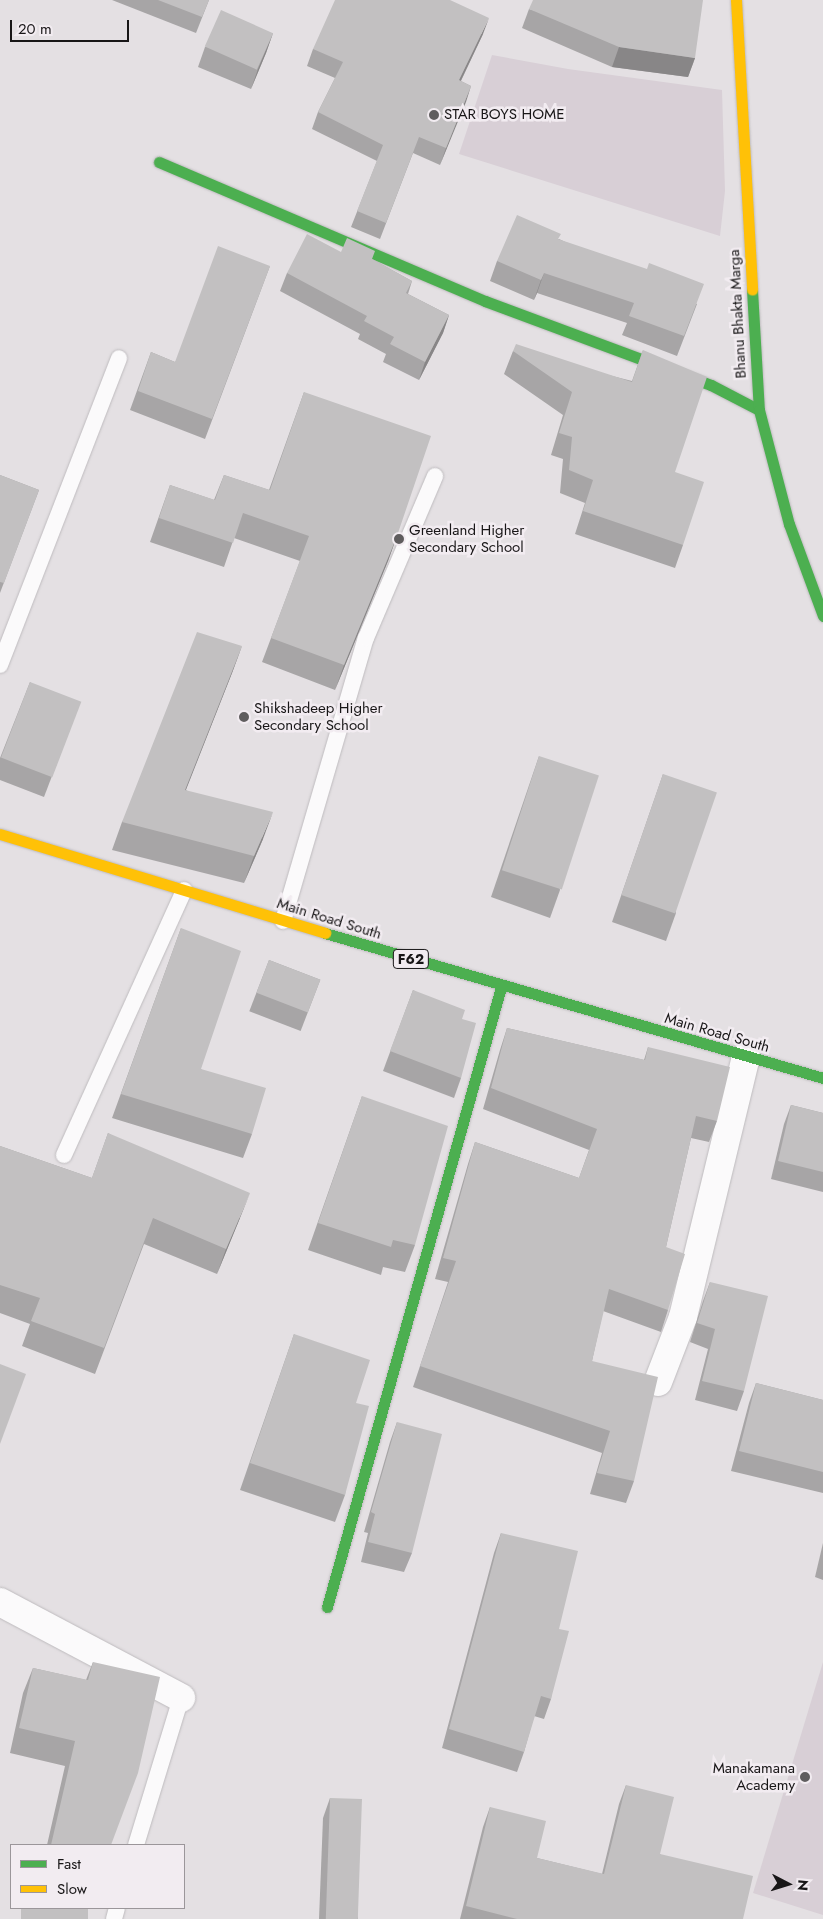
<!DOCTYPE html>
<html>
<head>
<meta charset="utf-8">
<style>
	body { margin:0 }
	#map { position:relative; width:823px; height:1919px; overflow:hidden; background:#e4e0e3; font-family:Jost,sans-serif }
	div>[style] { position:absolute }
	.built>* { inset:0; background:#d8cfd6 }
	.roads { filter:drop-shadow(0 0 1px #bebbbe) drop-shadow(0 0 1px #bebbbe) }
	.lane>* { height:16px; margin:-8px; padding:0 8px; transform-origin:8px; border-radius:8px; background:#fbfafb }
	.street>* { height:28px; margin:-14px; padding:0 14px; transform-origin:14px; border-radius:14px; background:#fbfafb }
	.fast>* { height:11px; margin:-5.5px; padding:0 5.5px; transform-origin:5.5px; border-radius:5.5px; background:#4caf50 }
	.slow>* { height:11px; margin:-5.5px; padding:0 5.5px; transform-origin:5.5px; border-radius:5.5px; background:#ffc107 }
	.wall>* { inset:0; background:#a7a5a6; transform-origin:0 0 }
	.shaded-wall>* { inset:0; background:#888687 }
	.building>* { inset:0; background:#c2c0c1; transform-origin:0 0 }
	.dots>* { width:14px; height:14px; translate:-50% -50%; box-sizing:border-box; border:2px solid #f2ecf1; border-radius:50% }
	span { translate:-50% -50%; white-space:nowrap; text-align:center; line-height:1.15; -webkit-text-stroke:5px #f2ecf1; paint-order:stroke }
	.shield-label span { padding:1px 4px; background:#f2ecf1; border:1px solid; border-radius:4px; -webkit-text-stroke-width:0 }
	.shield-label { font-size:14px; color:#181617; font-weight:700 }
	.poi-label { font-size:15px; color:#181617 }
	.left { translate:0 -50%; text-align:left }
	.right { translate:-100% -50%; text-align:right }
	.street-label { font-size:15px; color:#181617 }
	.legend { position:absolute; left:10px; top:1844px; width:175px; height:65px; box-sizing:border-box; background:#f2ecf1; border:1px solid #9b969a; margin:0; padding:6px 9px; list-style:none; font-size:15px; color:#181617 }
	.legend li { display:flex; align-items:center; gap:10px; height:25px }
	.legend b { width:25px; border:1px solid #9b969a }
	.north { position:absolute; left:763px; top:1859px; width:50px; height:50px; -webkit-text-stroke:4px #f2ecf1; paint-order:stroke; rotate:95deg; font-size:14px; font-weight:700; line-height:20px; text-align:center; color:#181617 }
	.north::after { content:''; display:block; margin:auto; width:18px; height:22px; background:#181617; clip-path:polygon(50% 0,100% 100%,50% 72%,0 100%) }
	.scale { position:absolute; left:10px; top:20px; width:119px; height:22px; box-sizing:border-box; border:2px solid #181617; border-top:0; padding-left:6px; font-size:15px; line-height:18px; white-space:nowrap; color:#181617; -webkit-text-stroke:4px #f2ecf1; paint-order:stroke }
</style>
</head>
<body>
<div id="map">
	<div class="built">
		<i style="clip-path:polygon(492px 55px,568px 69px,722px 90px,725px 191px,720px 236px,459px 154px)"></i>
		<i style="clip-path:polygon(823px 1662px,823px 1915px,753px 1893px)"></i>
	</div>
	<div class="roads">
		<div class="lane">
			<i style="left:0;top:665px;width:329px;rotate:-68.8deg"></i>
			<i style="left:283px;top:921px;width:295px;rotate:-73.7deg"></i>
			<i style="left:366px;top:638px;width:176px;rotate:-66.9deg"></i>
			<i style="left:64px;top:1155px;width:291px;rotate:-65.6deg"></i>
			<i style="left:136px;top:1845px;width:154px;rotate:-73deg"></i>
			<i style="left:114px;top:1919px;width:11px;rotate:-75deg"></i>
		</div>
		<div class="street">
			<i style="left:658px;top:1382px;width:70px;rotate:-69deg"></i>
			<i style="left:683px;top:1317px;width:268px;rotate:-76.4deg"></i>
			<i style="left:0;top:1602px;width:205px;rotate:27.9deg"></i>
		</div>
		<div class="fast">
			<i style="left:159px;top:162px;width:354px;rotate:23.1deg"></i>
			<i style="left:485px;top:301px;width:241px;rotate:20.4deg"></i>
			<i style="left:711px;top:385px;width:54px;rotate:27.5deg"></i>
			<i style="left:752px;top:290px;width:120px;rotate:86.7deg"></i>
			<i style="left:759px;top:410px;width:118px;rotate:75.3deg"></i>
			<i style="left:789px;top:524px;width:98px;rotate:69.7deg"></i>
			<i style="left:325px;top:933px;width:519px;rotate:16.23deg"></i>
			<i style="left:327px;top:1607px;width:644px;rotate:-74.32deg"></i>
		</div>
		<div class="slow">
			<i style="left:736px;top:0;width:290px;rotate:86.8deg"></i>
			<i style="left:0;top:834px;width:340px;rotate:16.9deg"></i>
		</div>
	</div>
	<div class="wall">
		<i style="clip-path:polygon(112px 0,209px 0,196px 33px)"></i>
		<i style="clip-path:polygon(529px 9px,695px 58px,688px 77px,612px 67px,522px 28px)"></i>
		<i style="clip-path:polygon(273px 33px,266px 53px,251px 89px,198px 67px,205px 47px)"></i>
		<i style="clip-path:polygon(483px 34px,461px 81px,471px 86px,440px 165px,413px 153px,380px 239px,351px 227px,377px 161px,312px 129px,318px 112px,335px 78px,307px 66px,313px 49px)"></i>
		<i style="clip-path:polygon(559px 239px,697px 304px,677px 356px,622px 335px,627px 323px,537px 293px,534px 300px,490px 281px,497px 261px)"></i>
		<i style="clip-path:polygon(372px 259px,412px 281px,408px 294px,449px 315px,443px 333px,419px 380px,383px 362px,386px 354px,358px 339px,360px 334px,280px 291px,287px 273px)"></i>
		<i style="clip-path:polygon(270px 266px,205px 439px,130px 410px,151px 352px,175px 362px)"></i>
		<i style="clip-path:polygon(643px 350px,675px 472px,683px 545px,675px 568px,575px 534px,585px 503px,560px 493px,563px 459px,551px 455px,563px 415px,504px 374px,513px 351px,632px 381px)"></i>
		<i style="clip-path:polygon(304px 392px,397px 536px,388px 561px,335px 690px,262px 662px,300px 561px,234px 538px,224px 567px,150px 542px,170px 485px,214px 500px,224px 475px,269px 490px)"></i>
		<i style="clip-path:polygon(0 475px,39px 490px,0 593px)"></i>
		<i style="clip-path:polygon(242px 646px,232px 673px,186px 790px,263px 839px,244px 883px,112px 850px,122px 822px)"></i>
		<i style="clip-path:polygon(30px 682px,73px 721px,44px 797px,0 780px,0 758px)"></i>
		<i style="clip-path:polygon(539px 756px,560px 890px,550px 918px,491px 897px)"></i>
		<i style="clip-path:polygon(663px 774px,676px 913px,666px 941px,612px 922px)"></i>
		<i style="clip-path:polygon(181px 928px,201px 1069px,252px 1134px,243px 1158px,112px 1118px)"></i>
		<i style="left:269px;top:960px;width:55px;height:55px;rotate:21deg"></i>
		<i style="clip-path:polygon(413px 990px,462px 1019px,461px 1078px,454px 1098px,383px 1071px)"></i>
		<i style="clip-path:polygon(507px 1028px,644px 1060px,648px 1047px,717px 1121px,709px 1142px,691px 1138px,666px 1247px,668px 1310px,661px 1332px,603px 1311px,592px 1361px,634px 1481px,626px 1503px,590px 1494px,602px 1453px,413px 1387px,448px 1282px,435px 1279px,468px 1164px,475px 1142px,579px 1178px,589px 1150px,483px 1109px,500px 1050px)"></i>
		<i style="clip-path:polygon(362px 1096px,415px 1245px,405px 1272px,383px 1267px,381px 1275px,308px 1250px)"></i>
		<i style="clip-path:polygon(791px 1105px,823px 1113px,823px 1192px,771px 1179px,784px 1124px)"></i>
		<i style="clip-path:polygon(108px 1133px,240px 1218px,217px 1274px,144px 1244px,95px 1374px,22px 1346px,30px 1324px,0 1313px,0 1146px,92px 1178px)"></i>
		<i style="clip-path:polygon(710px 1282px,744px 1391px,737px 1411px,695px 1400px,708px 1349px,690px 1342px,703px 1301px)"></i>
		<i style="clip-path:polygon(294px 1334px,356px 1403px,345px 1495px,335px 1522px,240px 1490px)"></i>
		<i style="clip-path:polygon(756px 1383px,823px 1400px,823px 1493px,731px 1471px,749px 1403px)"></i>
		<i style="clip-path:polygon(397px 1422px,412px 1553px,404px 1572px,361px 1562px,368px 1533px,364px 1532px,390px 1442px)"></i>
		<i style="clip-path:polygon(501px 1533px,559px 1629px,551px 1699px,544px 1719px,534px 1716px,524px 1752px,517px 1772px,442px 1748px,494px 1553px)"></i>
		<i style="clip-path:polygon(823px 1543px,823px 1580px,815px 1577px)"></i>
		<i style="clip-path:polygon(93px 1662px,111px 1845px,47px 1845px,65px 1766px,10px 1753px,23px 1693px,33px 1668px,86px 1680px)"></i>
		<i style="clip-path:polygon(626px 1785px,660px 1854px,743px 1919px,460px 1919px,483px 1827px,490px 1807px,537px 1858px,602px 1874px,619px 1804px)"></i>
		<i style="clip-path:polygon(330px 1798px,358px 1919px,319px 1919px,323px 1818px)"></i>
	</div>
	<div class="shaded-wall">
		<i style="clip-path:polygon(489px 18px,483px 34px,453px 97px,459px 80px)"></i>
		<i style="clip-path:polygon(273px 33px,266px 53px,251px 89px,258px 69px)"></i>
		<i style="clip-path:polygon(619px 47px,695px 58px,688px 77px,612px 67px)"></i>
		<i style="clip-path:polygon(471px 86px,466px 102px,440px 165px,446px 148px)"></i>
		<i style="clip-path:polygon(544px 273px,537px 293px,534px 300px,541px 280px)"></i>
		<i style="clip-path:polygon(449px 315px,443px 333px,419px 380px,425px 362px)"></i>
		<i style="clip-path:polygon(397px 536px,388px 561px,335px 690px,344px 665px)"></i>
		<i style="clip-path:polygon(242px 646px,232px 673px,175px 817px,185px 790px)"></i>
		<i style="clip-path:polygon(273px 812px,263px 839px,244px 883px,254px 856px)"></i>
		<i style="clip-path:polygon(250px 1193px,240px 1218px,217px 1274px,226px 1249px)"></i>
	</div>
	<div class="building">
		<i style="clip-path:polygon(158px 0,209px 0,202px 17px)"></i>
		<i style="clip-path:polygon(335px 0,450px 0,489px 18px,459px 80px,471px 86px,446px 148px,419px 137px,386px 223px,357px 211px,383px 145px,318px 112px,343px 62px,313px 49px)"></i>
		<i style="clip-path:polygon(533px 0,703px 0,695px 58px,619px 47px,529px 9px)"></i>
		<i style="left:221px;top:10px;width:57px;height:40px;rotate:24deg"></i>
		<i style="clip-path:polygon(517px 215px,561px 234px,558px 239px,647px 269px,649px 263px,704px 284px,684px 336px,629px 316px,634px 303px,544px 273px,541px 280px,497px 261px)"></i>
		<i style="clip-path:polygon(307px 234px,341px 252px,347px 238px,375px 251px,372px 259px,412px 281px,406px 293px,449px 315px,425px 362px,390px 344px,394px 337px,364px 321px,367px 316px,287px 273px)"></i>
		<i style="clip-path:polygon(218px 246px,270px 266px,212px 419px,138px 391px,151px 352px,175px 362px)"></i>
		<i style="clip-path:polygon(516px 344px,632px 382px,643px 350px,707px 377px,675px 472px,704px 482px,683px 545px,583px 511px,593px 480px,569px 470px,572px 437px,559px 433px,572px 392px,513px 351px)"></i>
		<i style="clip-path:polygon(304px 392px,431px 436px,397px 536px,344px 665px,271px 638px,309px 536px,243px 513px,233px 543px,159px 518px,170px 485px,215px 500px,224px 475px,270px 490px)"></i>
		<i style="clip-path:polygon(0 475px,39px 490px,4px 583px,0 582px)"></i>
		<i style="clip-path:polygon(197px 632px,242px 646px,185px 790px,273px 812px,254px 856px,122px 822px)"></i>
		<i style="left:30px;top:682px;width:55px;height:81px;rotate:21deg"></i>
		<i style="left:539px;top:756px;width:63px;height:120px;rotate:18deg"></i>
		<i style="left:663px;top:774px;width:57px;height:128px;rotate:19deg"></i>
		<i style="clip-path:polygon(181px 928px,241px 951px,201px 1069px,266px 1088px,252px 1134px,121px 1094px)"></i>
		<i style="left:269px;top:960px;width:55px;height:35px;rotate:21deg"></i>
		<i style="clip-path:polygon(413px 990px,465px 1010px,462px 1019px,476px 1023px,461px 1078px,390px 1051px)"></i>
		<i style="clip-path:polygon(507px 1028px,645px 1060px,648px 1047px,730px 1067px,717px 1121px,696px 1116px,666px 1247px,685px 1254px,668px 1310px,609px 1289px,592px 1361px,658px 1377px,634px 1481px,597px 1473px,610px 1431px,420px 1366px,456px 1261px,443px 1258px,475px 1142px,579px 1178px,597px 1129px,491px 1088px)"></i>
		<i style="clip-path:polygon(362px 1096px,448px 1126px,415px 1245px,393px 1240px,391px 1247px,318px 1223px)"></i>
		<i style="clip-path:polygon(791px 1105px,823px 1113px,823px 1172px,778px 1161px)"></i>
		<i style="clip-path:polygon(108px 1133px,250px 1193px,226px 1249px,153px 1218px,104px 1348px,31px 1321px,40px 1298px,0 1285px,0 1146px,92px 1178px)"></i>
		<i style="clip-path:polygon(710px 1282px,768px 1296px,744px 1391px,702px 1381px,715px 1329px,697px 1323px)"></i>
		<i style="clip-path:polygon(294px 1334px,370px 1360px,356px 1403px,369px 1406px,345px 1495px,250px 1463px)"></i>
		<i style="clip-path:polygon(0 1364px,26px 1374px,0 1444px)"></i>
		<i style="clip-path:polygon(756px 1383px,823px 1400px,823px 1472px,739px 1451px)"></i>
		<i style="clip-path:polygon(397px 1422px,442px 1434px,412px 1553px,368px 1542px,375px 1514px,371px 1512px)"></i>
		<i style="clip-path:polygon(501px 1533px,578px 1551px,559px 1629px,569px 1631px,551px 1699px,541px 1696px,524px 1752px,449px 1729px)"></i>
		<i style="clip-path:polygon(93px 1662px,160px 1677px,138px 1773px,111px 1845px,51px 1845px,75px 1741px,19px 1728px,33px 1668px,88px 1680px)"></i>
		<i style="clip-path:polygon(626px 1785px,674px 1797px,660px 1854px,753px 1876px,743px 1919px,517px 1919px,466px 1906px,490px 1807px,546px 1821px,537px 1858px,604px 1874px)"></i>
		<i style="left:330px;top:1798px;width:32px;height:121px;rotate:2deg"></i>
		<i style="left:21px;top:1908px;width:67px;height:12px"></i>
	</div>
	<div class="dots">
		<i style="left:434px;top:115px;background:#5f5d5e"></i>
		<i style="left:399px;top:539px;background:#5f5d5e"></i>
		<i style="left:244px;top:717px;background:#5f5d5e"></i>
		<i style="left:805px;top:1777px;background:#5f5d5e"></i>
	</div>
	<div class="shield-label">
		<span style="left:411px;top:959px">F62</span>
	</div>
	<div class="poi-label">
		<span class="left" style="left:444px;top:115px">STAR BOYS HOME</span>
		<span class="left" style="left:409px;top:539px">Greenland Higher<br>Secondary School</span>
		<span class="left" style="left:254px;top:717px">Shikshadeep Higher<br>Secondary School</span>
		<span class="right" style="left:795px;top:1777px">Manakamana<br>Academy</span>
	</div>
	<div class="street-label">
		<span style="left:738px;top:314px;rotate:-93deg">Bhanu Bhakta Marga</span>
		<span style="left:329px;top:919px;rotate:17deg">Main Road South</span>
		<span style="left:717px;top:1033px;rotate:16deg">Main Road South</span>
	</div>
	<ul class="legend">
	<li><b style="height:6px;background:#4caf50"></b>Fast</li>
	<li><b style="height:6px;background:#ffc107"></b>Slow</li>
	</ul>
	<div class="north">N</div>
	<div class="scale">20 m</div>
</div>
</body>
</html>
